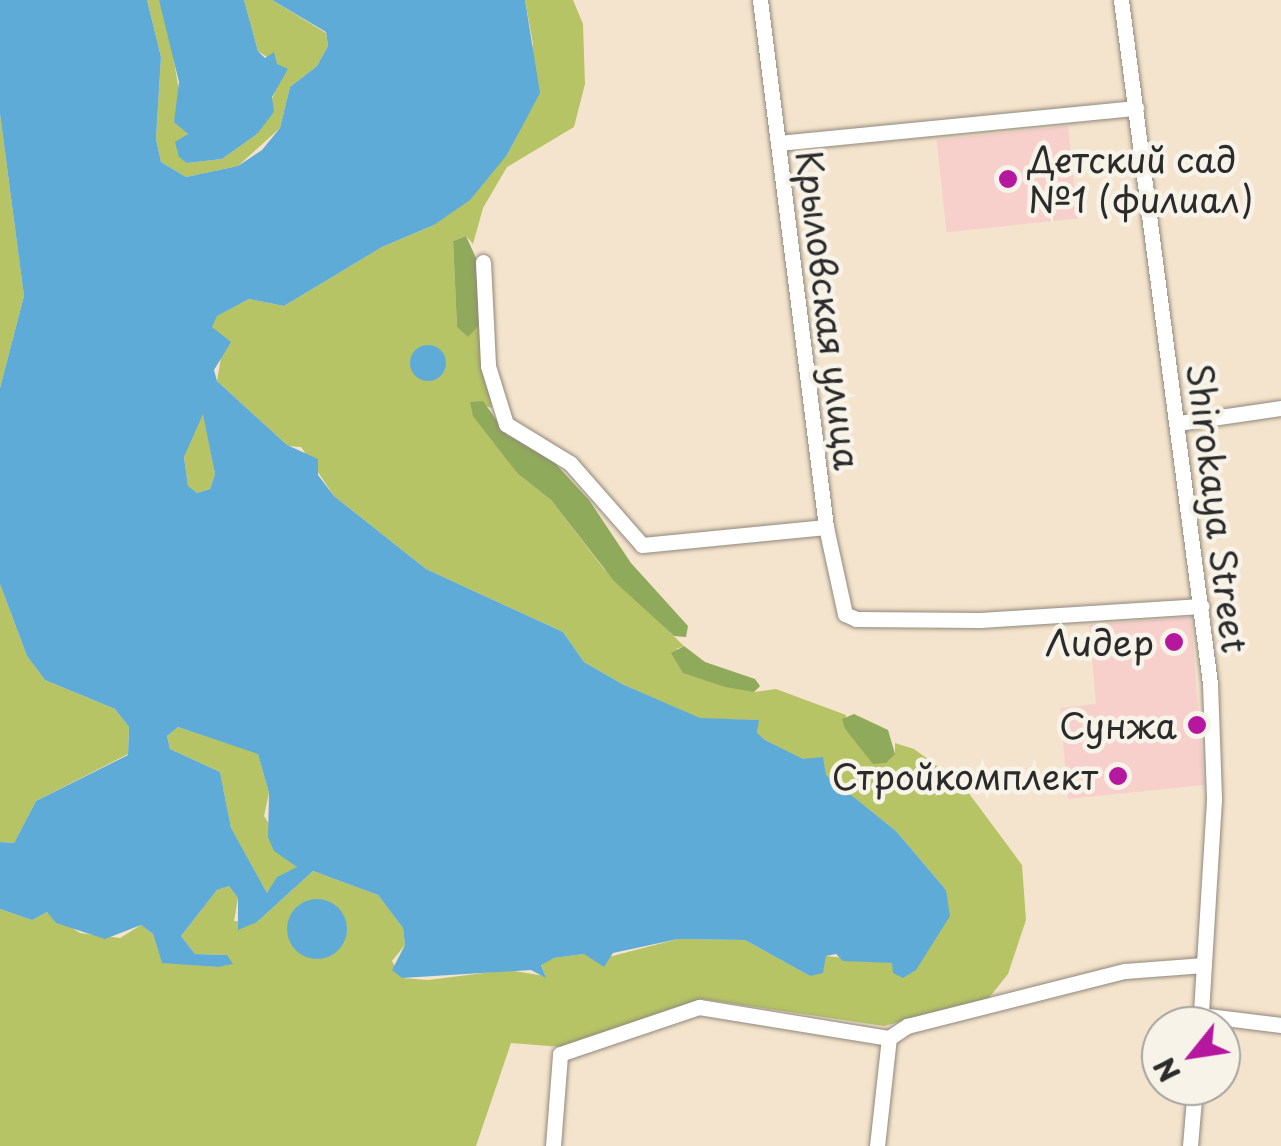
<!DOCTYPE html>
<html>
<head>
<meta charset="utf-8">
<style>
	body { margin:0 }
	#map { position:relative; width:1281px; height:1146px; overflow:hidden; background:#f5e4cd; font-family:"Playpen Sans",sans-serif }
	div>[style] { position:absolute }
	.built>* { inset:0; background:#f7d0cc; transform-origin:0 0 }
	.green>* { inset:0; background:#b6c466 }
	.forest>* { inset:0; background:#90aa5b }
	.water>* { inset:0; background:#5fabd8 }
	.round { border-radius:50% }
	.roads { filter:drop-shadow(0 0 2px #90887c) drop-shadow(0 0 2px #90887c) }
	.minor>* { height:15px; margin:-7.5px; padding:0 7.5px; transform-origin:7.5px; border-radius:7.5px; background:#fff }
	.dots>* { width:28px; height:28px; translate:-50% -50%; box-sizing:border-box; border:5px solid #f7f3e8; border-radius:50% }
	span { translate:-50% -50%; white-space:nowrap; text-align:center; line-height:1.15; -webkit-text-stroke:9px #f7f3e8; paint-order:stroke }
	.poi-label { font-size:35px; color:#2b2b2b }
	.left { translate:0 -50%; text-align:left }
	.right { translate:-100% -50%; text-align:right }
	.street-label { font-size:35px; color:#2b2b2b }
	.north { position:absolute; left:1141px; top:1006px; width:100px; height:100px; box-sizing:border-box; background:#f7f3e8; border:2px solid #a5a39c; border-radius:50%; rotate:240deg; font-size:28px; font-weight:700; line-height:40px; text-align:center; color:#2b2b2b }
	.north::after { content:''; display:block; margin:auto; width:35px; height:45px; background:#b5179e; clip-path:polygon(50% 0,100% 100%,50% 72%,0 100%) }
</style>
</head>
<body>
<div id="map">
	<div class="built">
		<i style="left:1068px;top:126px;width:93px;height:132px;rotate:84deg"></i>
		<i style="clip-path:polygon(1191px 617px,1204px 785px,1068px 799px,1060px 708px,1096px 704px,1089px 625px)"></i>
	</div>
	<div class="green">
		<i style="clip-path:polygon(147px 0,159px 0,167px 19px,181px 103px,174px 122px,187px 127px,187px 163px,222px 159px,257px 134px,280px 80px,277px 64px,258px 51px,244px 0,272px 0,326px 33px,328px 46px,317px 66px,290px 87px,280px 128px,238px 166px,186px 177px,161px 162px,156px 139px,161px 57px)"></i>
		<i style="clip-path:polygon(525px 0,573px 0,583px 24px,585px 84px,574px 127px,507px 167px,483px 208px,473px 244px,466px 236px,453px 241px,457px 327px,479px 325px,492px 408px,470px 402px,518px 474px,551px 500px,604px 569px,684px 646px,676px 649px,754px 692px,776px 689px,846px 715px,845px 729px,855px 741px,895px 754px,895px 743px,914px 749px,962px 784px,1022px 865px,1026px 920px,1008px 974px,988px 999px,884px 1026px,702px 999px,562px 1047px,511px 1043px,476px 1146px,0 1146px,0 909px,32px 920px,47px 912px,80px 933px,120px 938px,141px 925px,153px 934px,162px 962px,218px 967px,227px 955px,195px 954px,181px 936px,217px 890px,229px 886px,238px 898px,234px 921px,257px 922px,313px 871px,378px 895px,403px 928px,405px 945px,392px 961px,402px 978px,428px 980px,508px 970px,545px 976px,541px 964px,554px 958px,584px 954px,597px 960px,678px 939px,745px 940px,810px 976px,826px 956px,892px 963px,927px 944px,946px 890px,896px 831px,825px 775px,823px 758px,803px 760px,765px 740px,757px 734px,758px 720px,700px 719px,622px 684px,584px 662px,563px 632px,426px 569px,334px 496px,301px 447px,288px 446px,217px 381px,221px 357px,211px 327px,216px 316px,249px 299px,284px 306px,382px 247px,434px 225px,507px 155px,517px 136px,533px 44px)"></i>
		<i style="clip-path:polygon(0 114px,24px 296px,0 388px)"></i>
		<i style="clip-path:polygon(204px 413px,215px 474px,210px 489px,197px 493px,188px 487px,184px 457px,194px 422px)"></i>
		<i style="clip-path:polygon(0 584px,27px 656px,45px 680px,115px 709px,129px 727px,128px 754px,36px 801px,14px 843px,0 842px)"></i>
		<i style="clip-path:polygon(178px 727px,258px 753px,269px 793px,264px 816px,297px 867px,267px 893px,231px 829px,220px 772px,170px 749px,167px 736px)"></i>
	</div>
	<div class="forest">
		<i style="clip-path:polygon(466px 236px,476px 258px,479px 325px,468px 337px,457px 327px,453px 241px)"></i>
		<i style="clip-path:polygon(483px 401px,507px 435px,551px 459px,589px 500px,631px 563px,688px 626px,686px 637px,674px 636px,614px 581px,551px 500px,518px 474px,473px 416px,470px 402px)"></i>
		<i style="clip-path:polygon(684px 646px,705px 662px,755px 679px,760px 686px,754px 692px,725px 687px,683px 673px,671px 653px)"></i>
		<i style="clip-path:polygon(854px 714px,888px 730px,895px 754px,886px 763px,873px 764px,845px 729px,842px 719px)"></i>
	</div>
	<div class="water">
		<i style="clip-path:polygon(evenodd,0 0,147px 0,161px 57px,156px 139px,161px 162px,186px 177px,238px 166px,262px 150px,280px 128px,290px 87px,317px 66px,328px 46px,326px 32px,272px 0,525px 0,540px 93px,507px 155px,470px 200px,434px 225px,382px 247px,284px 306px,249px 299px,217px 316px,212px 327px,231px 342px,214px 370px,217px 381px,287px 445px,318px 459px,318px 475px,334px 496px,426px 569px,563px 632px,584px 662px,622px 684px,700px 718px,759px 720px,757px 733px,765px 740px,803px 759px,823px 757px,826px 775px,896px 831px,946px 890px,950px 916px,916px 970px,903px 978px,893px 973px,892px 963px,843px 961px,836px 954px,826px 956px,823px 973px,810px 976px,745px 940px,678px 939px,613px 953px,604px 967px,584px 954px,554px 958px,541px 965px,546px 978px,531px 970px,402px 978px,392px 970px,405px 945px,403px 928px,378px 895px,313px 871px,257px 922px,238px 930px,238px 898px,229px 886px,217px 890px,181px 936px,195px 954px,227px 955px,233px 964px,218px 967px,162px 963px,153px 934px,141px 925px,105px 939px,56px 923px,47px 912px,32px 920px,0 909px,0 842px,14px 843px,36px 801px,128px 755px,129px 727px,115px 709px,45px 680px,27px 656px,0 584px,0 388px,24px 296px,0 114px,0 0,203px 414px,215px 474px,210px 489px,197px 493px,188px 486px,184px 457px,203px 414px,0 0,178px 727px,258px 754px,269px 793px,268px 837px,274px 851px,297px 867px,277px 877px,267px 893px,231px 828px,220px 772px,170px 749px,167px 736px,178px 727px)"></i>
		<i style="clip-path:polygon(159px 0,244px 0,258px 51px,265px 58px,274px 52px,277px 64px,288px 69px,272px 97px,274px 112px,257px 134px,222px 159px,187px 163px,179px 157px,175px 142px,188px 134px,174px 122px,179px 82px)"></i>
		<i class="round" style="left:410px;top:345px;width:36px;height:36px"></i>
		<i class="round" style="left:287px;top:899px;width:60px;height:60px"></i>
	</div>
	<div class="roads">
		<div class="minor">
			<i style="left:760px;top:0;width:531px;rotate:82.86deg"></i>
			<i style="left:826px;top:527px;width:89px;rotate:77.7deg"></i>
			<i style="left:845px;top:614px;width:12px;rotate:24deg"></i>
			<i style="left:856px;top:619px;width:124px;rotate:0.5deg"></i>
			<i style="left:980px;top:620px;width:222px;rotate:-3.6deg"></i>
			<i style="left:1121px;top:0;width:689px;rotate:82.58deg"></i>
			<i style="left:1210px;top:683px;width:117px;rotate:88deg"></i>
			<i style="left:1214px;top:800px;width:226px;rotate:93.5deg"></i>
			<i style="left:778px;top:143px;width:360px;rotate:-5.6deg"></i>
			<i style="left:483px;top:262px;width:104px;rotate:87.2deg"></i>
			<i style="left:488px;top:366px;width:61px;rotate:72.8deg"></i>
			<i style="left:506px;top:424px;width:75px;rotate:31.4deg"></i>
			<i style="left:570px;top:463px;width:109px;rotate:48.7deg"></i>
			<i style="left:642px;top:545px;width:185px;rotate:-5.6deg"></i>
			<i style="left:1178px;top:423px;width:104px;rotate:-8.3deg"></i>
			<i style="left:1201px;top:1015px;width:81px;rotate:7.1deg"></i>
			<i style="left:553px;top:1146px;width:92px;rotate:-85.6deg"></i>
			<i style="left:560px;top:1054px;width:147px;rotate:-18.7deg"></i>
			<i style="left:699px;top:1007px;width:193px;rotate:9.3deg"></i>
			<i style="left:889px;top:1038px;width:22px;rotate:-34deg"></i>
			<i style="left:907px;top:1026px;width:225px;rotate:-14.2deg"></i>
			<i style="left:1125px;top:971px;width:79px;rotate:-4.3deg"></i>
			<i style="left:877px;top:1146px;width:109px;rotate:-83.7deg"></i>
			<i style="left:1190px;top:1146px;width:60px;rotate:-85.2deg"></i>
		</div>
	</div>
	<div class="dots">
		<i style="left:1008px;top:179px;background:#b5179e"></i>
		<i style="left:1174px;top:642px;background:#b5179e"></i>
		<i style="left:1197px;top:725px;background:#b5179e"></i>
		<i style="left:1118px;top:776px;background:#b5179e"></i>
	</div>
	<div class="poi-label">
		<span class="left" style="left:1028px;top:179px">Детский сад<br>№1 (филиал)</span>
		<span class="right" style="left:1154px;top:642px">Лидер</span>
		<span class="right" style="left:1177px;top:725px">Сунжа</span>
		<span class="right" style="left:1098px;top:776px">Стройкомплект</span>
	</div>
	<div class="street-label">
		<span style="left:829px;top:310px;rotate:83deg">Крыловская улица</span>
		<span style="left:1218px;top:508px;rotate:83deg">Shirokaya Street</span>
	</div>
	<div class="north">N</div>
</div>
</body>
</html>
